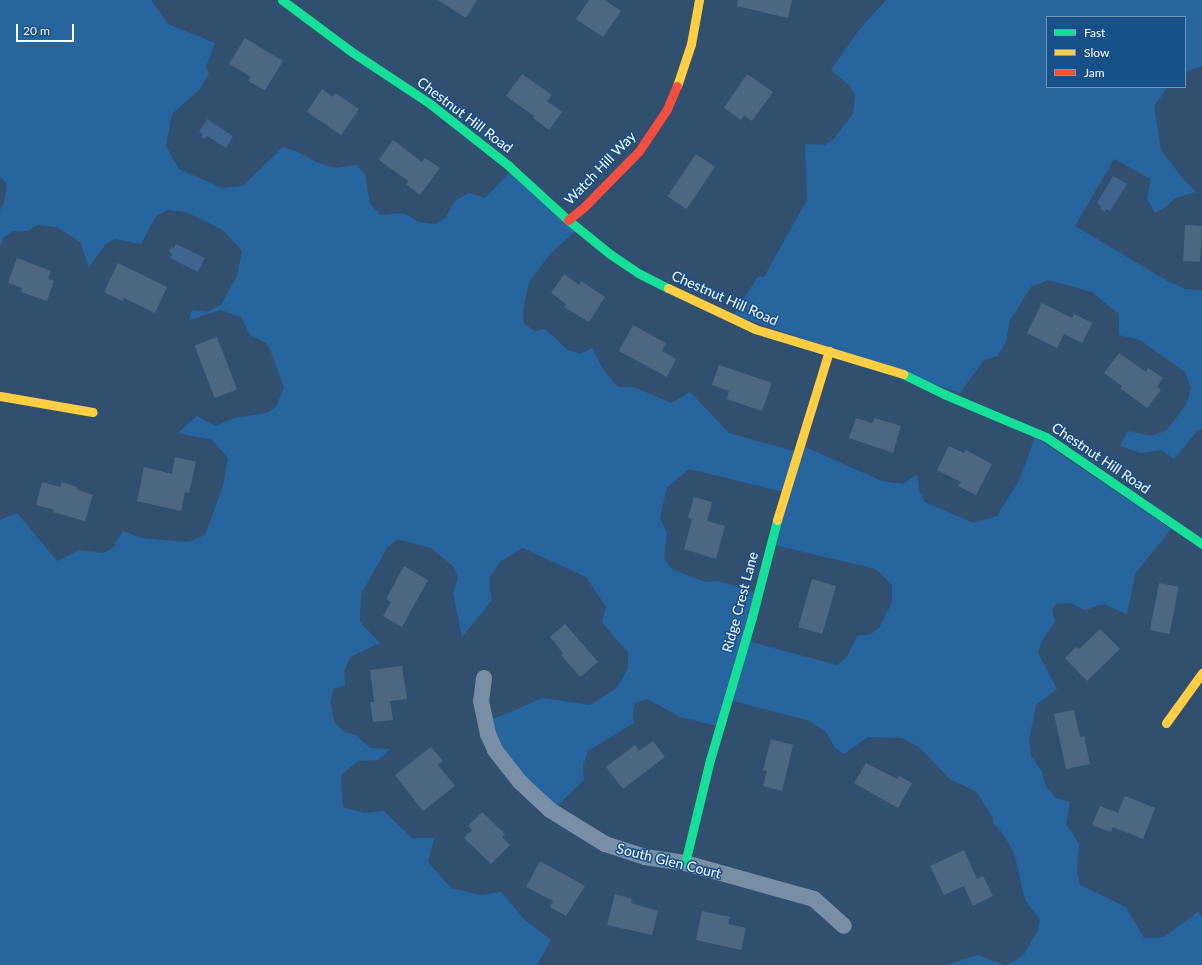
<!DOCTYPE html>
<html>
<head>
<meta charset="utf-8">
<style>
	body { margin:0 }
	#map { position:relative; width:1202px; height:965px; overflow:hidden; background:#31506f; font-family:Lato,sans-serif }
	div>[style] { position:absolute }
	.green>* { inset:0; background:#27659f }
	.water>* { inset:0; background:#3d658e }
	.building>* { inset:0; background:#4d6780; transform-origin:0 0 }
	.street>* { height:16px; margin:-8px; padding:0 8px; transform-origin:8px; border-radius:8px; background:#788ea4 }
	.fast>* { height:9px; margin:-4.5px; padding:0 4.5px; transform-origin:4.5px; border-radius:4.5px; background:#16e098 }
	.slow>* { height:9px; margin:-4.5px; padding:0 4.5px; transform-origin:4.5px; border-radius:4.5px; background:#ffcf43 }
	.jam>* { height:9px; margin:-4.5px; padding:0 4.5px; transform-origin:4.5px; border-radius:4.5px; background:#f24e42 }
	span { translate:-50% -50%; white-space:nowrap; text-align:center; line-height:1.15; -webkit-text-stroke:3px #175089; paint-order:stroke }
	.street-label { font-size:14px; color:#fff }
	.legend { position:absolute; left:1046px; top:16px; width:140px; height:72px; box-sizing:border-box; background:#175089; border:1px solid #7496b8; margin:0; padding:5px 7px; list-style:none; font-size:12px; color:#fff }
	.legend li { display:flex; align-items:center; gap:8px; height:20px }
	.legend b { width:20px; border:1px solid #7496b8 }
	.scale { position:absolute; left:16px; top:24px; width:58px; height:18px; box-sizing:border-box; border:2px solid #fff; border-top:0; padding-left:5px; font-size:12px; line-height:14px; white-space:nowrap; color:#fff; -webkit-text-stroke:3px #175089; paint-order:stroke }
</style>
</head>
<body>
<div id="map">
	<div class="green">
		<i style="clip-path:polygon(evenodd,0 0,151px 0,168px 24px,215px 43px,206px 66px,209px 74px,200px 89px,172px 114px,166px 146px,179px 169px,222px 188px,243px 186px,283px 147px,298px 152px,316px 162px,335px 168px,357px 165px,365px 175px,370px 203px,380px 215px,403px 213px,419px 222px,435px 224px,445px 218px,456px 200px,469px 193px,485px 198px,512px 170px,580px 227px,551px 253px,529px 282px,523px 311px,524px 324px,535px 331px,545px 329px,568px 350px,580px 354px,592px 348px,603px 369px,618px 387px,634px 387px,671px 403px,690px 392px,729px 433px,796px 452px,805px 447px,882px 481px,903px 484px,917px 474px,920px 493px,925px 502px,973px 523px,997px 516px,1020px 479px,1035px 437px,1171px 529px,1135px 574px,1127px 614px,1104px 604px,1085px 610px,1070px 603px,1056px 604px,1052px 610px,1055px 622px,1041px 642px,1038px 653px,1057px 689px,1036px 705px,1029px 740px,1031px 756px,1042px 772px,1046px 787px,1056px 798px,1070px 802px,1066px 824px,1079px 844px,1077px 871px,1080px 885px,1126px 907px,1144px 938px,1164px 937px,1198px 912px,1202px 916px,1202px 965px,1006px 965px,1023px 956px,1038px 930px,1040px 920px,1025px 900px,1014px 852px,1000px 830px,993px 823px,993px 819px,977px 792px,950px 779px,918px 746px,902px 738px,868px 737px,844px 754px,835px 748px,826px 732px,810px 721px,730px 700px,717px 726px,681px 717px,647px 699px,635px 703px,633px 712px,634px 723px,588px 751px,583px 766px,584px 780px,555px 808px,510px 766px,489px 721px,543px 698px,590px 705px,617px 688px,628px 668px,628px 653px,602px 622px,606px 607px,586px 577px,523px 548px,501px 561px,490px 577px,489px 585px,492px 600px,462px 637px,453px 593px,458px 578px,454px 567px,431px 548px,398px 539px,387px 548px,361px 594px,360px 622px,380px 643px,350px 657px,344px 672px,345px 685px,334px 689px,330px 702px,335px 723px,344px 732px,357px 736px,370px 748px,390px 749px,378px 760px,358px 761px,342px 774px,341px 781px,343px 807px,365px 813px,384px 811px,412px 838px,434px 838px,428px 862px,451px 888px,481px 895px,501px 892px,525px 920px,551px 940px,537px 965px,0 965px,0 520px,17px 513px,57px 561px,79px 550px,103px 553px,113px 548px,123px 531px,141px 538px,188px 542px,205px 535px,223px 487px,228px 458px,212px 440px,178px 433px,197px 416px,216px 426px,234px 418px,267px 413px,276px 407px,284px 387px,271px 352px,266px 343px,250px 335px,241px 317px,221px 310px,189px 320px,192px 310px,207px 312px,221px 305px,237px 276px,242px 251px,223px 230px,186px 212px,168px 210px,156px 216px,141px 244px,115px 239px,106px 244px,89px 267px,80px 242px,57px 227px,37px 225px,28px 231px,14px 231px,4px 237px,0 246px,0 210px,4px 203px,7px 184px,0 176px,0 0,689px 469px,784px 492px,774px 545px,876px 569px,892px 585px,892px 602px,880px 627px,871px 634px,857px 636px,847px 657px,837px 665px,751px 642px,757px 593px,718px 581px,705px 582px,672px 569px,664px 558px,667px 533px,660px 518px,667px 487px,689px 469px)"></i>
		<i style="clip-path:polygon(886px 0,1202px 0,1202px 66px,1185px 72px,1185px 17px,1047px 17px,1047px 87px,1168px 87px,1154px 106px,1161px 150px,1184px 180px,1196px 192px,1175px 198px,1168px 205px,1155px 213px,1147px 199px,1151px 179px,1114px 159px,1075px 226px,1169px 282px,1185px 289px,1202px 290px,1202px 429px,1198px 430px,1174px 459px,1162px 450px,1140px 453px,1120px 446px,1128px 431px,1152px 436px,1167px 430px,1187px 403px,1191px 388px,1185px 372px,1140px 340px,1119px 335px,1119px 314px,1092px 292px,1048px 280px,1031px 287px,1010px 320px,1006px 341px,998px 356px,984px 360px,960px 393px,734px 315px,758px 276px,764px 277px,807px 200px,805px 144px,825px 145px,833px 140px,853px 114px,855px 94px,849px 85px,831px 70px,859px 30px)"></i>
		<i style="clip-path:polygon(978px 955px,1004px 965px,947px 965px)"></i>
	</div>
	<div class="water">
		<i style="clip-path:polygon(207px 119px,233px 136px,226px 148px,207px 136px,205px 139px,201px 137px,203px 134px,199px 132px)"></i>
		<i style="clip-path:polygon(1113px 176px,1127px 184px,1110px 211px,1106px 209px,1105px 212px,1100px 209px,1101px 206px,1097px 203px)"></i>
		<i style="clip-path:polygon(176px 244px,205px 258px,198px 272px,170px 258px,172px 254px,169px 252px,172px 247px,174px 248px)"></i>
	</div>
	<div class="building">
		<i style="clip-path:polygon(438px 0,477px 0,466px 18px)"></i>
		<i style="clip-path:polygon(589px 0,605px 0,621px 11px,603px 37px,576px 19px)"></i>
		<i style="clip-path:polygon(738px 0,792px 0,788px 18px,737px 6px)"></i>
		<i style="clip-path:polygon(245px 38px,283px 61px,265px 90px,248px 81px,251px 77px,229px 64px)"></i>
		<i style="clip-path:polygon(522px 74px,552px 95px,547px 101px,562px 112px,549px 130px,533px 118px,534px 116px,506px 96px)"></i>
		<i style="clip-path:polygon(747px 74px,773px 92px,752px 121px,744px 115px,741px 120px,724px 108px)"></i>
		<i style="clip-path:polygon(322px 89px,333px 97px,335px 93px,359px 109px,341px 135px,307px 112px)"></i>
		<i style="clip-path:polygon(393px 140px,422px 162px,425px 158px,440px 168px,420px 195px,406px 184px,408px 181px,379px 160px)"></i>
		<i style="left:696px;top:154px;width:23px;height:51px;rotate:34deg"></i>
		<i style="left:1185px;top:225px;width:17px;height:36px;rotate:3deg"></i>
		<i style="clip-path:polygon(17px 258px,51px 271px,48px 279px,54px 281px,47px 301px,21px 292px,22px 288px,8px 283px)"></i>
		<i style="clip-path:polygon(118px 263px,167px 287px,155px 313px,124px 298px,122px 301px,104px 292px)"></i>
		<i style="clip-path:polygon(564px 274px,579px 285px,581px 281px,605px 297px,589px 322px,564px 307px,566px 304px,551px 293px)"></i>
		<i style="clip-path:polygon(1042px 303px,1072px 318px,1074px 314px,1092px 323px,1082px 343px,1064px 334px,1057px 348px,1027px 333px)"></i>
		<i style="clip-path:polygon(633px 325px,666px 343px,662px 351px,676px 359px,667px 377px,619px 351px)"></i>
		<i style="left:217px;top:337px;width:56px;height:24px;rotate:69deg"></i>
		<i style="clip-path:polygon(1119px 353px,1146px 372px,1148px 368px,1163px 378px,1157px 387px,1161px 390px,1147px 408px,1121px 389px,1122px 386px,1104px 373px)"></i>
		<i style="clip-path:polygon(719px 365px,772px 383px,762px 411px,727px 399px,729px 391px,712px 385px)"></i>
		<i style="clip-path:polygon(856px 418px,872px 423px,875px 418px,901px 426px,893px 453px,849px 438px)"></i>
		<i style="clip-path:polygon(949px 446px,964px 453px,966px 450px,992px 464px,976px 495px,958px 486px,961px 482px,937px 470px)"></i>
		<i style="clip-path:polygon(175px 457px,196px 462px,189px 493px,185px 492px,181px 511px,137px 501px,144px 467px,172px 474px)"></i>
		<i style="clip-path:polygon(42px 482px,60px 487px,62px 482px,77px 487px,76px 489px,93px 495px,85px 521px,53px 512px,54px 510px,36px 505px)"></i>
		<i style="clip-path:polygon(694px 497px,712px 502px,707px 521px,725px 526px,716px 559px,684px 549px,692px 519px,688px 518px)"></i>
		<i style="clip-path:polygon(404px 566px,428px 580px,402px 627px,383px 616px,391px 602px,386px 599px)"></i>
		<i style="left:812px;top:579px;width:25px;height:50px;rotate:16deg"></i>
		<i style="left:1159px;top:583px;width:20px;height:48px;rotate:11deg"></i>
		<i style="clip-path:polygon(565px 624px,598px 662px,580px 677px,561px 655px,563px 653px,550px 637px)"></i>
		<i style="clip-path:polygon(1100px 629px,1120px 649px,1087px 681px,1065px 658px,1076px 647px,1079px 649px)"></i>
		<i style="clip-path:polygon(402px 666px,407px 699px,390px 701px,393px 720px,373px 722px,370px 702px,374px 702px,370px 670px)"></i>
		<i style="clip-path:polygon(1074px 710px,1080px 737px,1084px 736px,1090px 764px,1066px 769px,1054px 714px)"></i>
		<i style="clip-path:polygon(771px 739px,793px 745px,782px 791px,763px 786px,767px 771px,763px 770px)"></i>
		<i style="clip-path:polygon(653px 741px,665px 757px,623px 789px,606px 767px,635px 745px,639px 751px)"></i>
		<i style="clip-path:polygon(431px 747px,443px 761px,438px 765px,455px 786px,423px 811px,395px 775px)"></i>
		<i style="clip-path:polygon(866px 763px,897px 779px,899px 776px,912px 783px,898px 808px,854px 783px)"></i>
		<i style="clip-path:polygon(1125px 796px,1155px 808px,1143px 839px,1113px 827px,1111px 832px,1092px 825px,1100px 806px,1118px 813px)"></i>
		<i style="clip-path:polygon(482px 812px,505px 834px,502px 837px,510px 845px,491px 864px,464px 838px,472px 830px,468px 826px)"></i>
		<i style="clip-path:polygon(964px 850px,977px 879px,983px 876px,993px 896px,973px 906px,964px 886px,944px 895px,930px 866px)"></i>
		<i style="clip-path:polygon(540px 861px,585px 886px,566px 916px,550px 907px,553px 901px,526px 887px)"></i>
		<i style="clip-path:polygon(615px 894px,632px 899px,631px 903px,658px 911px,652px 935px,607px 925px)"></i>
		<i style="clip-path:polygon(702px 911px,730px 917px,728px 924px,746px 928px,741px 950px,696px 940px)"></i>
	</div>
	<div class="street">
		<i style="left:484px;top:678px;width:23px;rotate:97deg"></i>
		<i style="left:481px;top:701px;width:34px;rotate:78deg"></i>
		<i style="left:488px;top:734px;width:17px;rotate:66deg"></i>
		<i style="left:495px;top:750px;width:41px;rotate:52deg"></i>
		<i style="left:520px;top:782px;width:41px;rotate:43deg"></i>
		<i style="left:550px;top:810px;width:65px;rotate:31.7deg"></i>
		<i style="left:605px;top:844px;width:42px;rotate:18deg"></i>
		<i style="left:645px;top:857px;width:40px;rotate:8.5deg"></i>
		<i style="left:685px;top:863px;width:134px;rotate:15.6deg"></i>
		<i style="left:814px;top:899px;width:40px;rotate:42deg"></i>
	</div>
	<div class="fast">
		<i style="left:282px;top:0;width:87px;rotate:36.6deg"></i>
		<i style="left:352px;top:52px;width:92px;rotate:33.5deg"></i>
		<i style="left:429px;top:103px;width:102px;rotate:38.2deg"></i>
		<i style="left:509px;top:166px;width:80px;rotate:42.5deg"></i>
		<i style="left:568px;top:220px;width:54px;rotate:39deg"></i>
		<i style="left:610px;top:254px;width:36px;rotate:34deg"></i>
		<i style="left:640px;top:274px;width:31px;rotate:27deg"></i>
		<i style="left:903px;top:374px;width:46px;rotate:26deg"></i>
		<i style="left:944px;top:394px;width:111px;rotate:22.9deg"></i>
		<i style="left:1046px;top:437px;width:189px;rotate:34.4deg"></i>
		<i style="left:685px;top:863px;width:106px;rotate:-76.4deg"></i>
		<i style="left:710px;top:760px;width:149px;rotate:-73.6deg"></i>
		<i style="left:752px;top:617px;width:100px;rotate:-75.5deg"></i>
	</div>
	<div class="slow">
		<i style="left:677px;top:86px;width:44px;rotate:-71.6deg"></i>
		<i style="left:691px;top:44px;width:45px;rotate:-79.7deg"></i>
		<i style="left:668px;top:288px;width:96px;rotate:25.2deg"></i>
		<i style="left:755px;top:329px;width:155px;rotate:16.9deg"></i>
		<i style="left:0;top:396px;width:94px;rotate:9.8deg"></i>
		<i style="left:777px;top:520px;width:177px;rotate:-72.9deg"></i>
		<i style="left:1166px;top:723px;width:62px;rotate:-54.2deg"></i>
	</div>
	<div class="jam">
		<i style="left:568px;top:220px;width:21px;rotate:-39deg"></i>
		<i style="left:584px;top:207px;width:78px;rotate:-45.5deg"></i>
		<i style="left:639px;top:151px;width:50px;rotate:-56.3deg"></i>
		<i style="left:667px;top:109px;width:25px;rotate:-67deg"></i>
	</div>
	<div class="street-label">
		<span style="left:465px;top:115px;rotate:37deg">Chestnut Hill Road</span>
		<span style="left:600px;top:168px;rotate:-46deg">Watch Hill Way</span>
		<span style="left:725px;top:298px;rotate:24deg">Chestnut Hill Road</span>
		<span style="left:1101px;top:458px;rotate:34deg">Chestnut Hill Road</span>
		<span style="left:740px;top:602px;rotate:-75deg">Ridge Crest Lane</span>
		<span style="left:669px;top:861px;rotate:14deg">South Glen Court</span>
	</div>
	<ul class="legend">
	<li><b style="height:5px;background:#16e098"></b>Fast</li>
	<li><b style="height:5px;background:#ffcf43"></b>Slow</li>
	<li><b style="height:5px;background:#f24e42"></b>Jam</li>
	</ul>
	<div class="scale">20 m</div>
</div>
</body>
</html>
